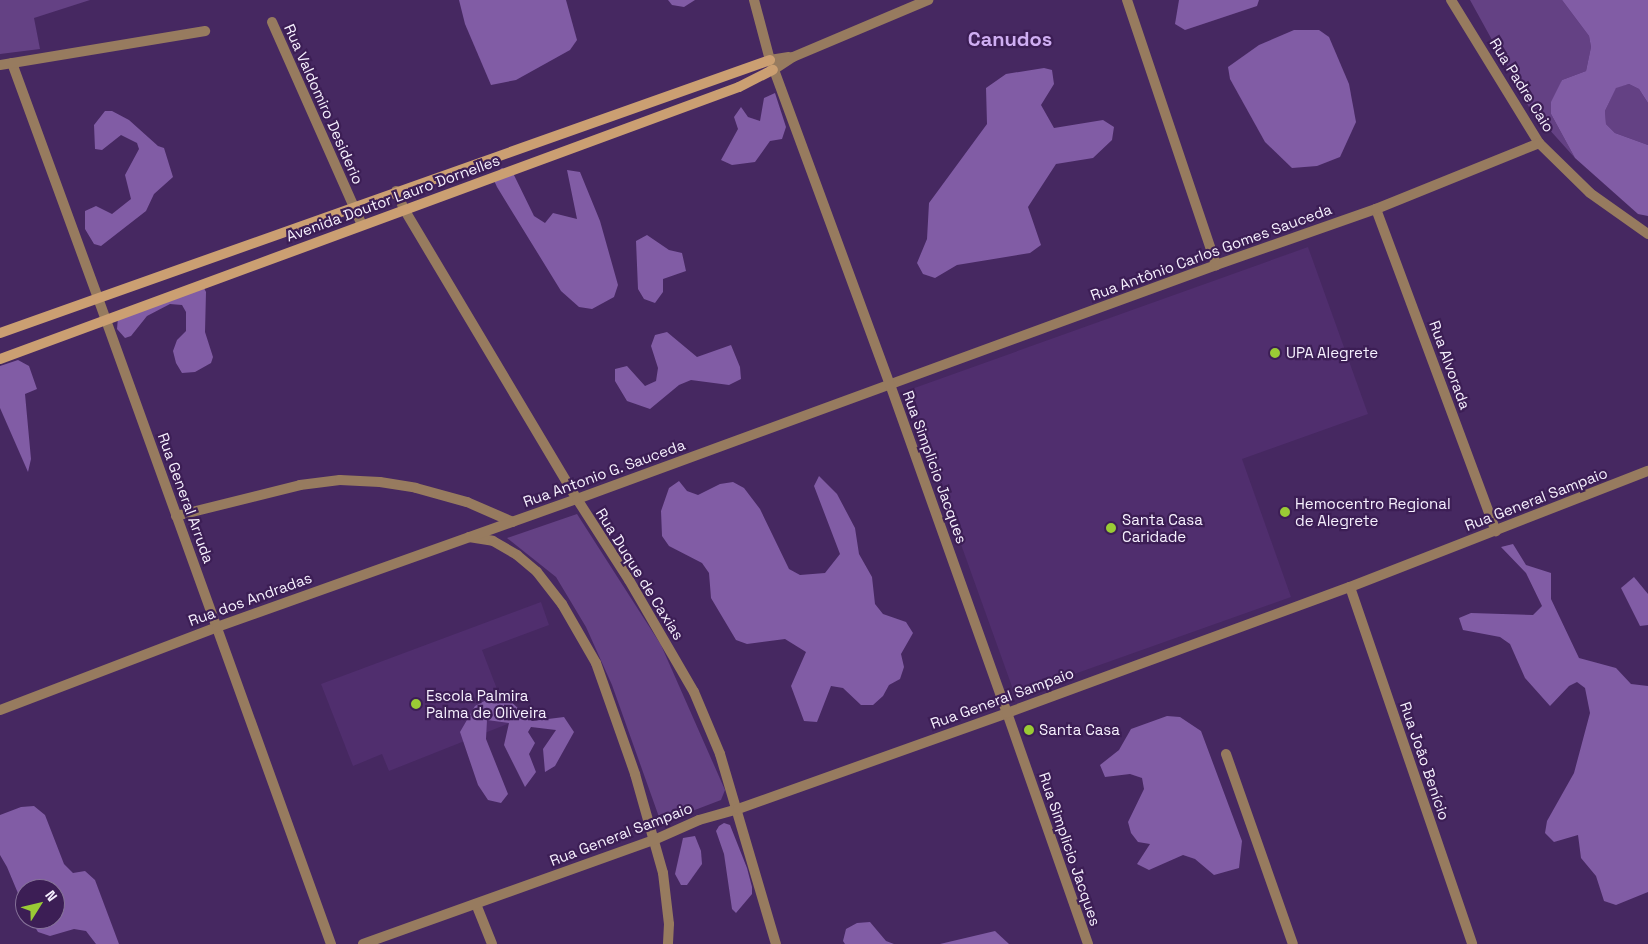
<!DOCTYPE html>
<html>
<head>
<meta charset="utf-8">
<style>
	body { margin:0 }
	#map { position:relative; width:1648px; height:944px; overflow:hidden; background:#462861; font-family:"Space Grotesk",sans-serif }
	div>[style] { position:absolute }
	.built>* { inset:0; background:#502e6e }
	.green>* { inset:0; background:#644184 }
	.forest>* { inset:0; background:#815ca5 }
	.minor>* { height:10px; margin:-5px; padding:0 5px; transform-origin:5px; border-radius:5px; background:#977b5f }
	.tertiary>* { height:10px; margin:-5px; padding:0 5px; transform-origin:5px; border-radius:5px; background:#977b5f }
	.secondary>* { height:10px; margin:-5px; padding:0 5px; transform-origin:5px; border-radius:5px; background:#cb9f72 }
	.dots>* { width:14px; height:14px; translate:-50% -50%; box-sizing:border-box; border:2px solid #3c1e55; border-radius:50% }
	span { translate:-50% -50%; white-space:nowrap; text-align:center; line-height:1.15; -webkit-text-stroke:4.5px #3c1e55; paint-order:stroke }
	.street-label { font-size:15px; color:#f6f0fe }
	.poi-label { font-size:15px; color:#f6f0fe }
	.left { translate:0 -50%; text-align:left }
	.district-label { font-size:20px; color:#cfaef2; font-weight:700 }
	.north { position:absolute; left:15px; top:879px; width:50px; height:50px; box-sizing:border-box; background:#3c1e55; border:1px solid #867299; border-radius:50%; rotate:54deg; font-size:14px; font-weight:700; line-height:20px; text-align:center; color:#f6f0fe }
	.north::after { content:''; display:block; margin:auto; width:18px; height:22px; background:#9acb35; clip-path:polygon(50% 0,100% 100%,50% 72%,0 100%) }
</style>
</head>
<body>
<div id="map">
	<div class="built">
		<i style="clip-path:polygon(1308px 247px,1368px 414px,1242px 459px,1291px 597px,1015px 695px,906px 391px)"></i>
		<i style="clip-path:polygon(541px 602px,549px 625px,482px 650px,510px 723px,389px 771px,382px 754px,353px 766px,321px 684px)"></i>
	</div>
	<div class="green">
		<i style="clip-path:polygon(0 0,90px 0,34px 18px,40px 49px,0 54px)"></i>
		<i style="clip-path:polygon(1470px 0,1562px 0,1589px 36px,1591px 47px,1586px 71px,1562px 80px,1551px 114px,1575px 158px,1529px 107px)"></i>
		<i style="clip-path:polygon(1629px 84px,1639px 89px,1648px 103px,1648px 145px,1615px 133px,1606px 124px,1605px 111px,1616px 87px)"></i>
		<i style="clip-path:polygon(577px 514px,661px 645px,725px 790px,721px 800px,666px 821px,659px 817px,612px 685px,586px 627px,556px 577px,507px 538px)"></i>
	</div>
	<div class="forest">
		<i style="clip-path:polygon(459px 0,566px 0,577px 40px,570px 50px,516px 80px,491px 85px,465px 24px)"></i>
		<i style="clip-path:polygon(668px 0,695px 0,684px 7px,672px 5px)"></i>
		<i style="clip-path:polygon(1179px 0,1259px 0,1257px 6px,1185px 30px,1175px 24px)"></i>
		<i style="clip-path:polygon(1562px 0,1648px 0,1648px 103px,1639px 89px,1629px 84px,1616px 88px,1605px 111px,1606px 124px,1615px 133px,1648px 145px,1648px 216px,1638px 214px,1575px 158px,1551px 114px,1551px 102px,1562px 80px,1586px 71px,1591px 47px,1589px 36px)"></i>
		<i style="clip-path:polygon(1294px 30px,1319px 30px,1329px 37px,1349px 84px,1356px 122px,1340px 157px,1317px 166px,1292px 168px,1265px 142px,1230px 79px,1228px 67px,1259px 45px)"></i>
		<i style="clip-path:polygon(1044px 68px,1052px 70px,1054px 84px,1041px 105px,1054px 128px,1103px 120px,1114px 127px,1112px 140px,1093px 158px,1056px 164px,1028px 207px,1041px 245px,1030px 253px,957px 265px,935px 278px,923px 274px,917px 263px,927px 239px,929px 203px,987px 124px,986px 88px,1006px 74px)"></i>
		<i style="clip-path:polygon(775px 93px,786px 127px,782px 139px,770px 141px,755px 162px,732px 165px,721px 160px,738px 129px,734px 117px,741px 107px,748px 117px,760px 121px,764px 98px)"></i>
		<i style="clip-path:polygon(105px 111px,112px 111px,129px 120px,158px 146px,164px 148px,173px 177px,154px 194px,146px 211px,101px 246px,94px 244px,85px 229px,85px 211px,96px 206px,112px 214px,131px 199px,125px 175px,139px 149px,137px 143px,121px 135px,102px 150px,95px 149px,94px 125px)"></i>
		<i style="clip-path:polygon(502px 168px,513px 173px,534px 216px,545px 223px,553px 213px,577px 219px,567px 170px,580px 172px,600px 221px,618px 285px,614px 297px,592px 309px,579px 307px,561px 291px,497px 187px,492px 176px)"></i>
		<i style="clip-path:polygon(647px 235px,669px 250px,682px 253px,686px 271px,663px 279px,663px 292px,655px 303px,644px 299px,638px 289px,636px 241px)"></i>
		<i style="clip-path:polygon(203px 286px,206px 292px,205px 332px,213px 357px,211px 363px,195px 372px,182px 373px,176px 363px,173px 351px,177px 340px,186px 331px,186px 312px,182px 305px,170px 304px,147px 316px,131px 336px,125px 338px,117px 329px,118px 317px)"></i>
		<i style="clip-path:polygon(667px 332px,697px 357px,731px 345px,740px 367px,741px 379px,729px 385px,691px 380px,679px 385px,650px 409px,627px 401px,615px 381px,615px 369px,627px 366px,645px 386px,656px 381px,658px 368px,651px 346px,655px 335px)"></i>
		<i style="clip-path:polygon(18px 360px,29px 366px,37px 389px,25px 394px,31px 459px,28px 472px,0 408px,0 366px)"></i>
		<i style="clip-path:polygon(819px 476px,837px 494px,855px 528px,859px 554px,872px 577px,875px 604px,883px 614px,906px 622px,913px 633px,901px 654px,904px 667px,900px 679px,889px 685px,883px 696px,873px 705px,861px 705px,843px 688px,831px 686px,817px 722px,804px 721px,791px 686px,806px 652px,785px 639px,747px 644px,736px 640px,711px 598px,709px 573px,702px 563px,669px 546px,662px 536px,661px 511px,669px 488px,679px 481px,687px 491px,698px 495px,720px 484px,733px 482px,744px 488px,760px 509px,789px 569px,800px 575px,825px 573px,840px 554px,814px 486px)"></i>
		<i style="clip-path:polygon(1513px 544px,1526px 565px,1551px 573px,1551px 599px,1579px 658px,1616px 668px,1631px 684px,1648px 686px,1648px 892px,1616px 905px,1604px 901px,1596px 876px,1581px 858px,1578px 835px,1554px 842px,1545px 833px,1547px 821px,1574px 773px,1590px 713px,1585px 688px,1577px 682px,1569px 686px,1550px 706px,1525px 678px,1510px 644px,1500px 637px,1463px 630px,1459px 618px,1471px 613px,1533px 615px,1542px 606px,1526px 573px,1501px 547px)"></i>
		<i style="clip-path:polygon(1634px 577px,1648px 594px,1648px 625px,1640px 626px,1621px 588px)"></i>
		<i style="clip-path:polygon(496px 695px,508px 699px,532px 721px,564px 717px,574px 732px,555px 766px,545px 772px,543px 749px,556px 730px,531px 727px,528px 732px,535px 743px,529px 754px,536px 772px,525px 787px,504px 745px,509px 723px,487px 720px,486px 739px,508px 794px,501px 803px,488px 800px,478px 785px,460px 732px,475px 706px)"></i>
		<i style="clip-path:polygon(1167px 716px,1180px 717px,1201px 731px,1242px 841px,1239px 868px,1214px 875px,1195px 859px,1183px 855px,1149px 870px,1137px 864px,1150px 844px,1138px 842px,1131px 833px,1128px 822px,1144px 789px,1142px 778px,1130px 774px,1105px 777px,1100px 765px,1119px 750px,1131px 729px)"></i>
		<i style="clip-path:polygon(34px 806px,45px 815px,64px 864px,73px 873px,85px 871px,95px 880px,119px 944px,96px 944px,86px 931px,74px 929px,50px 936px,38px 932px,30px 919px,55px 919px,55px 889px,25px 889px,25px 910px,7px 867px,0 855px,0 815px,21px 807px)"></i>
		<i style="clip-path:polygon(724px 823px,730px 825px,747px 868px,752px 887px,752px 894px,736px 913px,732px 909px,724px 854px,716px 831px,719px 826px)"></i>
		<i style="clip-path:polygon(695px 836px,701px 851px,702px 864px,687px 885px,681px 885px,675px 874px,683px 838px)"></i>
		<i style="clip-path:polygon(870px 922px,886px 941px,894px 944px,845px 944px,843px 941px,846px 929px,857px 923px)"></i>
		<i style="clip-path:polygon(995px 931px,1009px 944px,940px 944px)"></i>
	</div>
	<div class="minor">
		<i style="left:754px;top:0;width:62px;rotate:75.1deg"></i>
		<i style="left:770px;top:60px;width:19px;rotate:-9deg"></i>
		<i style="left:1127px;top:0;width:280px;rotate:71.4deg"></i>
		<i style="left:1451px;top:0;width:168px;rotate:58.4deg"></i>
		<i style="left:1539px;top:143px;width:71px;rotate:44.4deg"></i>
		<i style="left:1590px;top:193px;width:71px;rotate:35.3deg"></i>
		<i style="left:272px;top:22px;width:222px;rotate:66.1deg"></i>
		<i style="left:12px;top:63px;width:250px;rotate:69.9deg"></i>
		<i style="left:0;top:65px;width:208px;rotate:-9.4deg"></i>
		<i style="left:773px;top:70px;width:24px;rotate:-33deg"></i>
		<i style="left:793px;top:57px;width:147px;rotate:-22.9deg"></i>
		<i style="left:396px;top:191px;width:20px;rotate:66deg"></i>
		<i style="left:404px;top:209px;width:338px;rotate:59.2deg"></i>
		<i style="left:577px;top:499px;width:96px;rotate:57.3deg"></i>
		<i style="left:629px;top:580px;width:129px;rotate:59.9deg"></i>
		<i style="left:694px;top:692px;width:67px;rotate:67.2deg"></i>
		<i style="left:720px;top:754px;width:198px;rotate:73.6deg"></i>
		<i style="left:1376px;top:209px;width:344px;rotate:69.6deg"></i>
		<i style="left:176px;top:516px;width:128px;rotate:-14deg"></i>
		<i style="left:300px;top:485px;width:40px;rotate:-7.1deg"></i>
		<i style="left:340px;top:480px;width:40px;rotate:2.9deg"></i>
		<i style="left:380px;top:482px;width:36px;rotate:9deg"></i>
		<i style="left:416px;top:488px;width:53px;rotate:15.4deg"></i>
		<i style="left:467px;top:502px;width:50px;rotate:23.5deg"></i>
		<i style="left:469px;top:537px;width:24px;rotate:9deg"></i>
		<i style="left:493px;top:541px;width:28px;rotate:30deg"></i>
		<i style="left:517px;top:555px;width:26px;rotate:40deg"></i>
		<i style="left:537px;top:572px;width:41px;rotate:52deg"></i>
		<i style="left:562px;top:604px;width:68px;rotate:60deg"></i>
		<i style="left:596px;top:663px;width:118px;rotate:70.6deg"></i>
		<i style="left:635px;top:774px;width:103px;rotate:74.2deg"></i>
		<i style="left:663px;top:873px;width:51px;rotate:83.3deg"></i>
		<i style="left:669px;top:924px;width:20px;rotate:93deg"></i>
		<i style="left:1350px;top:587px;width:377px;rotate:71.1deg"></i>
		<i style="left:1226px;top:754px;width:201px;rotate:70.6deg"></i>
		<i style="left:476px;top:904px;width:43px;rotate:68.2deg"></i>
		<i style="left:1088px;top:944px;width:245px;rotate:-109.3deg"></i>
		<i style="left:1007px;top:713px;width:365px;rotate:-20.2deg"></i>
		<i style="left:1350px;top:587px;width:320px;rotate:-21.3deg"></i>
	</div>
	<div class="tertiary">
		<i style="left:98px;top:298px;width:687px;rotate:70.17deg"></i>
		<i style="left:0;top:710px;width:232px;rotate:-20.9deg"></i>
		<i style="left:217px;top:627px;width:382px;rotate:-19.6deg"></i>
		<i style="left:577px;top:499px;width:680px;rotate:-20.11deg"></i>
		<i style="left:1216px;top:265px;width:170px;rotate:-19.3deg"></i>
		<i style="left:1376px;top:209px;width:176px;rotate:-22deg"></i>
		<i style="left:363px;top:944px;width:309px;rotate:-19.7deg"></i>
		<i style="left:654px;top:840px;width:49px;rotate:-24deg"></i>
		<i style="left:699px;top:820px;width:41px;rotate:-15.8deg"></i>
		<i style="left:738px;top:809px;width:286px;rotate:-19.6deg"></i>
		<i style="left:1007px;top:713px;width:348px;rotate:-109.6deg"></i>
		<i style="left:890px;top:385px;width:344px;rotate:-110.2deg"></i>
	</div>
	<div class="secondary">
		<i style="left:0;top:333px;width:817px;rotate:-19.52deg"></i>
		<i style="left:0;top:359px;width:787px;rotate:-20.21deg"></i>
		<i style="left:739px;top:87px;width:38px;rotate:-27deg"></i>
	</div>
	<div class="dots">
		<i style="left:1275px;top:353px;background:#9acb35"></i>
		<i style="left:1285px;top:512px;background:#9acb35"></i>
		<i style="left:1111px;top:528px;background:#9acb35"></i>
		<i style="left:416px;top:704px;background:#9acb35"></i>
		<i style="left:1029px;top:730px;background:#9acb35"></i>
	</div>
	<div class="street-label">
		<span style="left:1522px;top:85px;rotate:58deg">Rua Padre Caio</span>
		<span style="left:324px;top:104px;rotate:66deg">Rua Valdomiro Desiderio</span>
		<span style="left:393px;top:198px;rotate:-20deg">Avenida Doutor Lauro Dornelles</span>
		<span style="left:1211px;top:252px;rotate:-20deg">Rua Antônio Carlos Gomes Sauceda</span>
		<span style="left:1450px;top:365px;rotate:70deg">Rua Alvorada</span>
		<span style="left:935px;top:467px;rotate:70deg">Rua Simplicio Jacques</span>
		<span style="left:604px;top:473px;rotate:-20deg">Rua Antonio G. Sauceda</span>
		<span style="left:186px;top:498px;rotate:70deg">Rua General Arruda</span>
		<span style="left:1536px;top:499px;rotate:-21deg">Rua General Sampaio</span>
		<span style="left:640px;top:574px;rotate:58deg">Rua Duque de Caxias</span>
		<span style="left:250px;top:599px;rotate:-20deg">Rua dos Andradas</span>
		<span style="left:1002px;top:698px;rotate:-20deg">Rua General Sampaio</span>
		<span style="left:1425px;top:761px;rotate:71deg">Rua João Benício</span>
		<span style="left:621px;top:834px;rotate:-21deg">Rua General Sampaio</span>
		<span style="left:1070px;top:849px;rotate:71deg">Rua Simplicio Jacques</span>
	</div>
	<div class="poi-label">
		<span class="left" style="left:1286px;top:353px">UPA Alegrete</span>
		<span class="left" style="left:1295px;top:512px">Hemocentro Regional<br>de Alegrete</span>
		<span class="left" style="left:1122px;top:528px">Santa Casa<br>Caridade</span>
		<span class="left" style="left:426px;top:704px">Escola Palmira<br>Palma de Oliveira</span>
		<span class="left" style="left:1039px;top:730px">Santa Casa</span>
	</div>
	<div class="district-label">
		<span style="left:1010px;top:39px">Canudos</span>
	</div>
	<div class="north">N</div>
</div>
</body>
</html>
